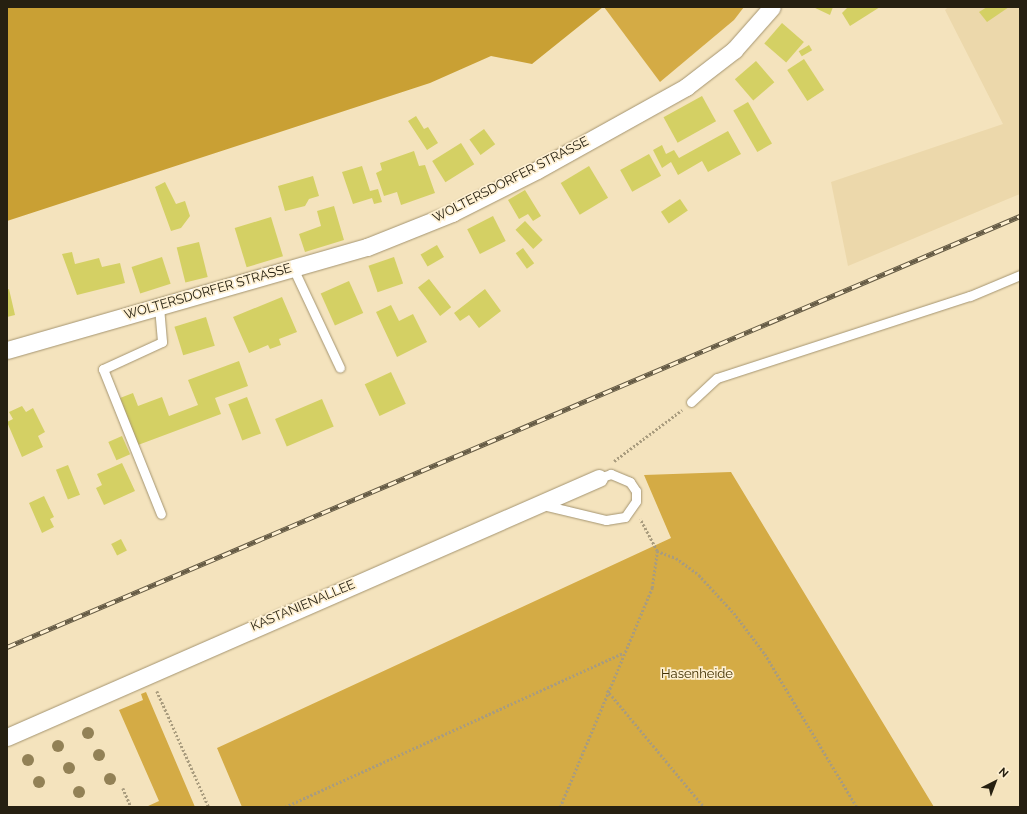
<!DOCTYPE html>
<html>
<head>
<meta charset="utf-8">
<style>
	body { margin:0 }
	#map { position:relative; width:1027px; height:814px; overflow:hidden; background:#f4e3bd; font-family:Raleway,sans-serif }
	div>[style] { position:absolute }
	.built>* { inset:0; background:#ecd8ab }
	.green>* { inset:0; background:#d4ab45 }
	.forest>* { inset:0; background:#c9a034 }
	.building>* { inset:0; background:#d4d064; transform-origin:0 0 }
	.path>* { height:2.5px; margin-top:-1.25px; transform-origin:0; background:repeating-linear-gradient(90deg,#a99c7e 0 2px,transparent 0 4px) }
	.roads { filter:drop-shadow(0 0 1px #a49470) drop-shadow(0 0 1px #a49470) }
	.lane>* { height:9px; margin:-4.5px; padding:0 4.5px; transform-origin:4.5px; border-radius:4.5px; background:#fff }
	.street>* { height:17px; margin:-8.5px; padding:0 8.5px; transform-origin:8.5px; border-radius:8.5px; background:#fff }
	.rail>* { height:4.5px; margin-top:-2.25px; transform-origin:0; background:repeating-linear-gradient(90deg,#fef0d2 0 9px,#655b45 0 18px); box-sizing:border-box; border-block:1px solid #655b45 }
	.trees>* { width:12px; height:12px; margin:-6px; border-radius:50%; background:#928156 }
	span { translate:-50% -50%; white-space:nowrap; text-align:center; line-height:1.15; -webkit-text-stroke:3.5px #fef0d2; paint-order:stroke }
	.street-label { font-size:13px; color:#262011 }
	.park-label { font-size:13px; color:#413002 }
	.frame { position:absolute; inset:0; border:8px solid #262011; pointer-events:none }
	.north { position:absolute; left:975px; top:762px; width:40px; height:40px; -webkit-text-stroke:3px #fef0d2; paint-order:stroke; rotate:42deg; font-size:11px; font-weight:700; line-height:16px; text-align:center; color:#262011 }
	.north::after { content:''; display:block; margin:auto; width:14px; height:18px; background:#262011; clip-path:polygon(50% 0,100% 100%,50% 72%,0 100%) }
</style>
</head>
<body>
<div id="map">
	<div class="built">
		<i style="clip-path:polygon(948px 7px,1020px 7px,1020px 194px,848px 266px,831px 182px,1003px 124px,945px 10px)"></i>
	</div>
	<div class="green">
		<i style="clip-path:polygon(604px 7px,744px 7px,734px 20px,660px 82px)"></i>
		<i style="clip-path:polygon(731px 472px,934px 807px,242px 807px,217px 748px,671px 538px,644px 475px)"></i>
		<i style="clip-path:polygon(146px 692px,195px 807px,146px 807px,159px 801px,119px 710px,143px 700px,141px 694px)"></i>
	</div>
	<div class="forest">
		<i style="clip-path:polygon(7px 7px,603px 7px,532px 64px,491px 56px,430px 83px,7px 221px)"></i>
	</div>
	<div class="building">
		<i style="clip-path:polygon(813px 7px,833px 7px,830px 15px)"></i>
		<i style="clip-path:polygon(848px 7px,880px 7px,850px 26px,842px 13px)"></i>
		<i style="clip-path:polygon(987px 7px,1009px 7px,987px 22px,979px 12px)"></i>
		<i style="left:782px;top:23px;width:29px;height:27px;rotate:41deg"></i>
		<i style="left:809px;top:45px;width:6px;height:12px;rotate:59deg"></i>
		<i style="left:804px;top:59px;width:37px;height:20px;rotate:57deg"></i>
		<i style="left:756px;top:61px;width:28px;height:28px;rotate:49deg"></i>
		<i style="left:702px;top:96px;width:29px;height:44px;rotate:61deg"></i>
		<i style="left:748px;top:102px;width:48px;height:17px;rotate:60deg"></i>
		<i style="clip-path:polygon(416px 116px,424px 129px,428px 127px,438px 143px,427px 150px,408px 121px)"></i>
		<i style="left:484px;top:129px;width:19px;height:18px;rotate:54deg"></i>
		<i style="clip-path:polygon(728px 131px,741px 154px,708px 172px,702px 161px,678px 175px,671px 162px,662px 168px,653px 150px,662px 145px,666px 154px,674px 150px,679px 158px)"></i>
		<i style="left:461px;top:143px;width:25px;height:34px;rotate:58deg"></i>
		<i style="clip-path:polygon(414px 151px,419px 166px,425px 165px,435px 193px,401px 205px,397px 192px,384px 196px,376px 173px,382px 170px,380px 163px)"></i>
		<i style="left:649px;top:154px;width:25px;height:33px;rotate:61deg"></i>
		<i style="clip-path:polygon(362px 166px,370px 191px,378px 189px,382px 202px,374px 204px,372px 198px,353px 204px,342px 172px)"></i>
		<i style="left:589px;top:166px;width:37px;height:33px;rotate:59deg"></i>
		<i style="clip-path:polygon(313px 176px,319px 196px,309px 199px,305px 206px,285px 211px,278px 186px)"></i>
		<i style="clip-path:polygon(165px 182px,176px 204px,185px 201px,190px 216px,181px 228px,171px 231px,155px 187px)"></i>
		<i style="clip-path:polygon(525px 190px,541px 216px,533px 221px,528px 214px,519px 219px,508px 200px)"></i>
		<i style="left:680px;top:199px;width:14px;height:23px;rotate:56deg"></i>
		<i style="clip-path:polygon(334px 206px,344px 240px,305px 252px,299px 234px,321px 226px,317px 211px)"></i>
		<i style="left:493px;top:216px;width:28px;height:29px;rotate:63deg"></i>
		<i style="left:271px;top:217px;width:41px;height:38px;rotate:73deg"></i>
		<i style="left:525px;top:221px;width:26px;height:13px;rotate:47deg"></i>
		<i style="left:199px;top:242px;width:36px;height:23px;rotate:76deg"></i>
		<i style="left:437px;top:245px;width:14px;height:19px;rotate:60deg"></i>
		<i style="left:523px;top:248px;width:19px;height:9px;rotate:54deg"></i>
		<i style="clip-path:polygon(72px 252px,75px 264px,99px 258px,102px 267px,120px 263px,125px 283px,77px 295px,62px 254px)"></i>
		<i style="left:162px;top:257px;width:28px;height:32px;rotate:72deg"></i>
		<i style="left:394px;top:257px;width:28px;height:27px;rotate:71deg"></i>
		<i style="left:429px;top:279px;width:36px;height:14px;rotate:52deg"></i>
		<i style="left:349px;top:281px;width:35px;height:31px;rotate:66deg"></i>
		<i style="clip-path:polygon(9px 289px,15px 315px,7px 317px,7px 290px)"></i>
		<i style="clip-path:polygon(485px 289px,501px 311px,479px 328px,469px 315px,460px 321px,454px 313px)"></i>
		<i style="clip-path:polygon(282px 297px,297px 332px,279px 339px,281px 345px,270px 349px,268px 345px,249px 353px,233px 317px)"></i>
		<i style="clip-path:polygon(391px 305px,399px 321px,413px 314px,427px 342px,397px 357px,376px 312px)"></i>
		<i style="left:206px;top:317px;width:30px;height:33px;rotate:73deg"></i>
		<i style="clip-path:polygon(239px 361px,248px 386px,215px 398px,221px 414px,138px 445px,120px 398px,133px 393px,138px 406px,162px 397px,169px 416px,198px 405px,188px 380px)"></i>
		<i style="left:391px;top:372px;width:35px;height:29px;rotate:65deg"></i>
		<i style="left:247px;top:397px;width:39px;height:20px;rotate:69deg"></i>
		<i style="left:322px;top:399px;width:30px;height:51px;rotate:67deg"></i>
		<i style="clip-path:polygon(22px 406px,26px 412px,33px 408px,45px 432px,38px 436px,43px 447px,22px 457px,7px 422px,13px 419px,9px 412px)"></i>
		<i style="left:122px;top:436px;width:20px;height:15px;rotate:66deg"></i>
		<i style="clip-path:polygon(122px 463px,135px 491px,104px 505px,96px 488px,102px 485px,97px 474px)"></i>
		<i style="left:68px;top:465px;width:32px;height:13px;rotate:68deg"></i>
		<i style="clip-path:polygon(44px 496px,54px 517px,50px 519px,54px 527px,42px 533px,29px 503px)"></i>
		<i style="left:121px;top:539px;width:13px;height:11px;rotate:63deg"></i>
	</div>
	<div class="path">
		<i style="left:614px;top:461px;width:85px;rotate:-36.9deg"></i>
		<i style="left:657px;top:551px;width:20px;rotate:20deg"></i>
		<i style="left:676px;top:558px;width:29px;rotate:36deg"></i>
		<i style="left:699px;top:575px;width:52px;rotate:47.4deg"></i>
		<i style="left:734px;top:613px;width:51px;rotate:52.9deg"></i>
		<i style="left:765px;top:654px;width:179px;rotate:59deg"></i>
		<i style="left:607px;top:690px;width:152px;rotate:50.3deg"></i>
		<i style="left:157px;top:691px;width:127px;rotate:65.9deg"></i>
		<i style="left:123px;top:788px;width:21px;rotate:67deg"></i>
		<i style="left:285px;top:807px;width:371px;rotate:-24.5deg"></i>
		<i style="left:560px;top:807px;width:238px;rotate:-67.2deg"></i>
		<i style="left:652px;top:588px;width:37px;rotate:-82deg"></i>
		<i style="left:657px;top:551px;width:36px;rotate:-118deg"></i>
	</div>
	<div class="roads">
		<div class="lane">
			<i style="left:293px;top:268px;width:110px;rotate:64.8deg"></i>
			<i style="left:159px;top:307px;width:35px;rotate:85deg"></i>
			<i style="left:162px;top:342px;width:65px;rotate:155.4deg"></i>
			<i style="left:103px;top:369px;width:156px;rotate:68.2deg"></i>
			<i style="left:691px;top:402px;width:35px;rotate:-43deg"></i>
			<i style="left:717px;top:378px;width:266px;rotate:-18deg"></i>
			<i style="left:970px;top:296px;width:54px;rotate:-22.8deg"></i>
			<i style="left:543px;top:505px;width:65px;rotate:13.4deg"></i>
			<i style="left:606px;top:520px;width:19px;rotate:-9deg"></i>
			<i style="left:625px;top:517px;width:19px;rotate:-55deg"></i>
			<i style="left:636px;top:501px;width:10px;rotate:-90deg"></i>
			<i style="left:636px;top:491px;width:11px;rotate:-124deg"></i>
			<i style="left:630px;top:482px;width:21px;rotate:-157deg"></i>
			<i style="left:611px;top:474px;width:13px;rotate:162deg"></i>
		</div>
		<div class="street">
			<i style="left:7px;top:350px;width:374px;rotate:-16deg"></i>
			<i style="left:367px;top:247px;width:92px;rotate:-21.8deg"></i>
			<i style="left:452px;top:213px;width:95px;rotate:-26.8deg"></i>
			<i style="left:537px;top:170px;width:171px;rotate:-29.1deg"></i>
			<i style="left:686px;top:87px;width:61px;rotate:-37.6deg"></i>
			<i style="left:734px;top:50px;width:57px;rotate:-48.5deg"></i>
			<i style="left:7px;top:737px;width:646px;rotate:-23.63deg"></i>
		</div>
	</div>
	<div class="rail">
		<i style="left:7px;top:647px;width:1101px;rotate:-23.05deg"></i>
	</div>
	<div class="trees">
		<i style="left:88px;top:733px"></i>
		<i style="left:58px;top:746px"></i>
		<i style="left:99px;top:755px"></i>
		<i style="left:28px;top:760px"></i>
		<i style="left:69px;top:768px"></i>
		<i style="left:110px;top:779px"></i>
		<i style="left:39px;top:782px"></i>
		<i style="left:79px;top:792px"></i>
	</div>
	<div class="street-label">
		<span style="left:511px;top:180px;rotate:-27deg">WOLTERSDORFER STRASSE</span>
		<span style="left:208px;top:292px;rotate:-16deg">WOLTERSDORFER STRASSE</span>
		<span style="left:303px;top:606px;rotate:-23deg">KASTANIENALLEE</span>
	</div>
	<div class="park-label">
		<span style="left:697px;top:674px">Hasenheide</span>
	</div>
	<div class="frame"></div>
	<div class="north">N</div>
</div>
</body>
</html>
